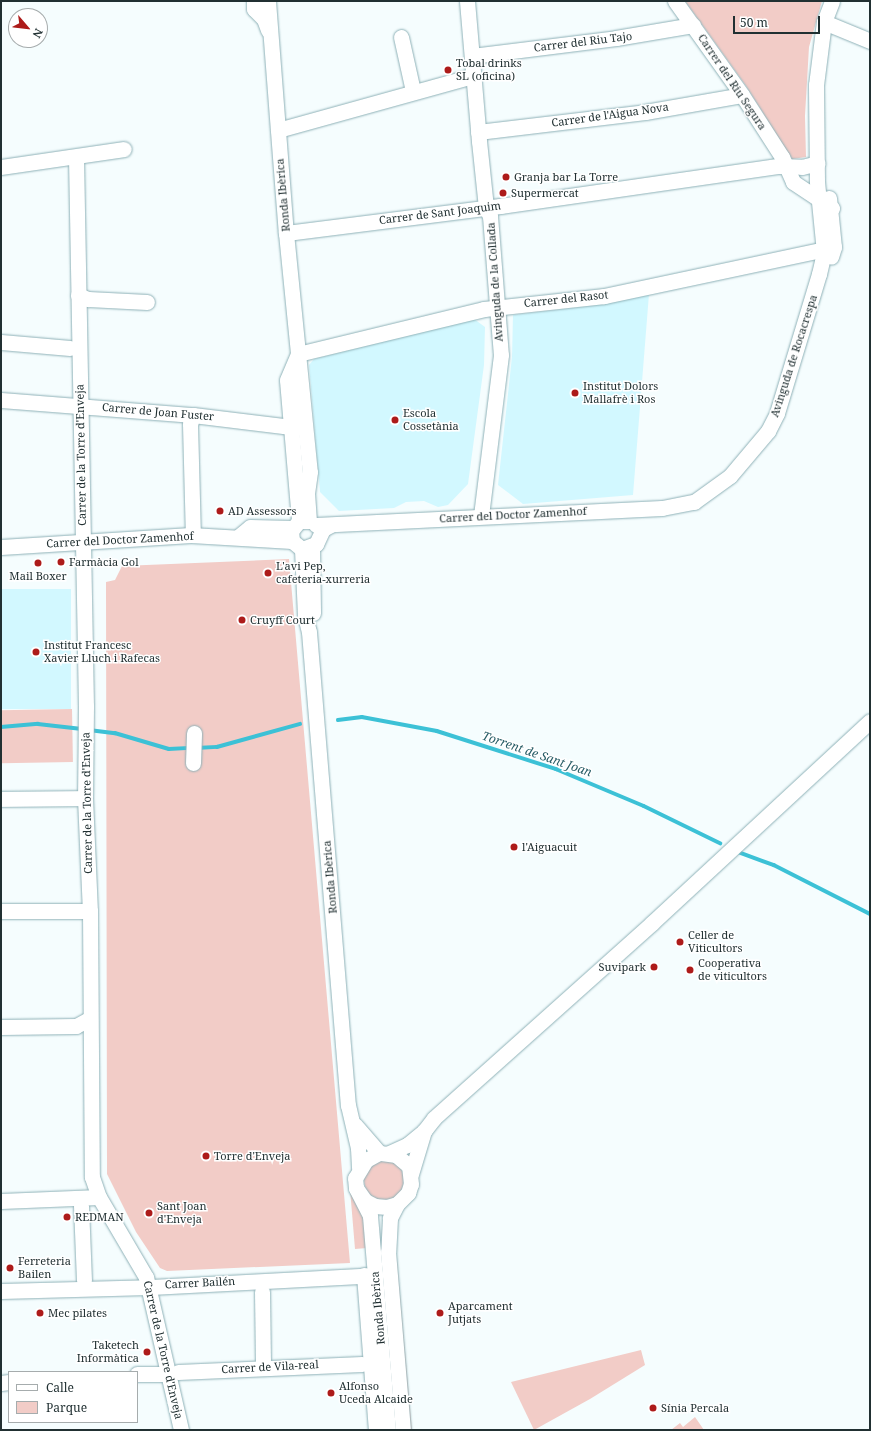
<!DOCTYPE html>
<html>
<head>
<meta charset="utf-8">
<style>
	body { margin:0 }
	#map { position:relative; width:871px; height:1431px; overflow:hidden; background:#f5fdfe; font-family:"Noto Serif",serif }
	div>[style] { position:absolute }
	.built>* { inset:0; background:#d2f8ff; transform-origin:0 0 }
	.green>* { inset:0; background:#f2ccc7; transform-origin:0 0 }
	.round { border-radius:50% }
	.stream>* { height:3.5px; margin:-1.75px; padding:0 1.75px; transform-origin:1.75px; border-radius:1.75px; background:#3cc1d6 }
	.roads { filter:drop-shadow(0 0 1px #8eb1b7) drop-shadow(0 0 1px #8eb1b7) }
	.minor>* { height:15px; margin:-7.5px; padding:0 7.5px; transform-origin:7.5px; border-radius:7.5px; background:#fff }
	.dots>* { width:11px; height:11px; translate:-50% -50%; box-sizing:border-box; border:2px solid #fff; border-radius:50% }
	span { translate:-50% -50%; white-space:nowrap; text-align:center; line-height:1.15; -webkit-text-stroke:3px #fff; paint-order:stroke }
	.street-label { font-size:11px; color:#213032 }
	.poi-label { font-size:11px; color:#213032 }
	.left { translate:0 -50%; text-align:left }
	.right { translate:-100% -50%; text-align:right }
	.water-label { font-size:12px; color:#285d66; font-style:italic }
	.frame { position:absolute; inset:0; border:2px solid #213032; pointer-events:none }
	.legend { position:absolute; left:8px; top:1371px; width:130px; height:52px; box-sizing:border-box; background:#fff; border:1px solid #a6acad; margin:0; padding:5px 7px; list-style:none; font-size:12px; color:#213032 }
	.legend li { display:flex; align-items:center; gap:8px; height:20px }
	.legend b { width:20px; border:1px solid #a6acad }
	.north { position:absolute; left:8px; top:8px; width:40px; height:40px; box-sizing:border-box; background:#fff; border:1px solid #a6acad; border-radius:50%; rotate:118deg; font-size:11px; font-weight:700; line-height:16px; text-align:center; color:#213032 }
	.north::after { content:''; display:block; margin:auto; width:14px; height:18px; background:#ad1b1a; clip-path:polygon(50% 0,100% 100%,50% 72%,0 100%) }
	.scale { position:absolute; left:733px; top:16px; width:87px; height:18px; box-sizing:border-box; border:2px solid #213032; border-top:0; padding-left:5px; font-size:12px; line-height:14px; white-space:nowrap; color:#213032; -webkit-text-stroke:3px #fff; paint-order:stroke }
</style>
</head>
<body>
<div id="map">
	<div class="built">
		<i style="clip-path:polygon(649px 294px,633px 495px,523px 504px,498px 485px,512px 357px,513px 315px,596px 305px)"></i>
		<i style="clip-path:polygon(474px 319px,485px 327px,484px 365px,468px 484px,448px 505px,438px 507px,424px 501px,406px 502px,394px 508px,339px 511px,320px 492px,309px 365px,314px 359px)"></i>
		<i style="left:71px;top:589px;width:120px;height:70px;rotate:90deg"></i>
	</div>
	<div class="green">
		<i style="clip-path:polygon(685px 1px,822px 1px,809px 47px,805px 116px,806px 157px,792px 159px,746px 86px)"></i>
		<i style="clip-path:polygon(289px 559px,350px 1263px,167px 1271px,160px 1268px,136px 1232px,107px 1174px,106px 582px,115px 580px,122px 566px)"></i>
		<i style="left:72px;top:709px;width:53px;height:71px;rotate:89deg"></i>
		<i class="round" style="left:364px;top:1160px;width:40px;height:40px"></i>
		<i style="clip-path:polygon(350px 1189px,365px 1218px,367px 1248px,355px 1249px)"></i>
		<i style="clip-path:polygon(394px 1260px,397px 1260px,412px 1430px,408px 1430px)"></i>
		<i style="clip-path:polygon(641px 1350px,645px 1365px,590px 1399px,534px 1430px,511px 1382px)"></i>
		<i style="clip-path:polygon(695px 1417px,704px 1430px,671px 1430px,680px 1423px,683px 1427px)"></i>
	</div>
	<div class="stream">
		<i style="left:338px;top:720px;width:24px;rotate:-7deg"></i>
		<i style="left:362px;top:717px;width:76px;rotate:10.6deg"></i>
		<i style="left:437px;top:731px;width:125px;rotate:17.7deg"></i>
		<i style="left:556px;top:769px;width:95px;rotate:22.8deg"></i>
		<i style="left:644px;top:806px;width:85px;rotate:26deg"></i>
		<i style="left:1px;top:727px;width:37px;rotate:-5deg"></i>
		<i style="left:38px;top:724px;width:44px;rotate:6.5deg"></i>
		<i style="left:89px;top:730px;width:26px;rotate:7deg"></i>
		<i style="left:115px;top:733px;width:56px;rotate:16.5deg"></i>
		<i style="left:169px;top:749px;width:21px;rotate:-3deg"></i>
		<i style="left:196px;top:748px;width:21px;rotate:-3deg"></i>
		<i style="left:217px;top:747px;width:86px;rotate:-15.5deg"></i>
		<i style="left:738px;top:852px;width:38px;rotate:20deg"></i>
		<i style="left:774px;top:865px;width:108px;rotate:27deg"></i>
	</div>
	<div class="roads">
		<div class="minor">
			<i style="left:254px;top:1px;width:8px;rotate:90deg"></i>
			<i style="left:254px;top:9px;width:14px;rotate:45deg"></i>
			<i style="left:264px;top:19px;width:12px;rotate:70deg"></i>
			<i style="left:268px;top:1px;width:233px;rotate:85.6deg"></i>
			<i style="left:286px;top:233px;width:240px;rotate:84.3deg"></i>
			<i style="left:310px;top:472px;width:21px;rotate:98deg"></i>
			<i style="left:307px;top:493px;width:28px;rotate:86deg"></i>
			<i style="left:467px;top:1px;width:141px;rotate:85.1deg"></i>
			<i style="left:479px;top:141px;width:67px;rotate:84deg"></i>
			<i style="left:486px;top:208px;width:9px;rotate:63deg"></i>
			<i style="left:490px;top:216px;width:139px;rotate:85.5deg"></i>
			<i style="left:501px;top:355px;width:161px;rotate:97.1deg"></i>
			<i style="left:675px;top:1px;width:115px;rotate:54.5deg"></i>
			<i style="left:742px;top:95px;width:74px;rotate:57.2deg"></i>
			<i style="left:782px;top:157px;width:27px;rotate:66deg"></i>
			<i style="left:793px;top:182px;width:47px;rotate:33.7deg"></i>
			<i style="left:824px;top:22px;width:50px;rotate:22.4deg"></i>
			<i style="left:401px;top:37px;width:55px;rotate:77.5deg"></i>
			<i style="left:472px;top:56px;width:145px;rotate:-7.1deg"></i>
			<i style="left:616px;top:38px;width:78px;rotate:-9.6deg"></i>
			<i style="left:278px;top:130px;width:202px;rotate:-15.5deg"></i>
			<i style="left:478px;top:132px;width:168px;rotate:-6.8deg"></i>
			<i style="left:645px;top:112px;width:98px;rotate:-9.9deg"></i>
			<i style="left:76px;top:157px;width:549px;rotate:88.96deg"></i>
			<i style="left:86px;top:706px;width:92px;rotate:90.6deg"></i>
			<i style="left:85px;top:798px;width:113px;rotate:87.5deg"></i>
			<i style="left:90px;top:911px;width:266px;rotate:89.6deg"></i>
			<i style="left:92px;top:1177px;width:21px;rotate:71deg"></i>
			<i style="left:99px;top:1197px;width:93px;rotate:59.6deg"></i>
			<i style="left:146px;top:1277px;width:157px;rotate:77.1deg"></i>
			<i style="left:1px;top:167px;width:124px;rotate:-8.3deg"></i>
			<i style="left:829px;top:198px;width:49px;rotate:84.2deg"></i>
			<i style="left:834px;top:247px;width:10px;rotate:107deg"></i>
			<i style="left:286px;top:233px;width:216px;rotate:-7.2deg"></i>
			<i style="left:500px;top:206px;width:282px;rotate:-8.2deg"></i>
			<i style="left:779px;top:166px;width:23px;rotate:2deg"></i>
			<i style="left:802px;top:167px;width:16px;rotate:-14deg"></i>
			<i style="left:78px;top:295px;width:11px;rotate:22deg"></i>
			<i style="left:88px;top:299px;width:59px;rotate:2.9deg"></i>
			<i style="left:1px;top:342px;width:69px;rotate:5deg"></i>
			<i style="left:298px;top:354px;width:191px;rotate:-13.6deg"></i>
			<i style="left:484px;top:309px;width:121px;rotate:-6.2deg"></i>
			<i style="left:604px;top:296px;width:235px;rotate:-12deg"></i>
			<i style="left:298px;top:354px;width:28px;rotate:113deg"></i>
			<i style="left:287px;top:380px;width:142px;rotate:85.1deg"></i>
			<i style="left:1px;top:400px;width:193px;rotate:4.5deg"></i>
			<i style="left:193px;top:415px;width:99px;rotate:7deg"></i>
			<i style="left:193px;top:415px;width:9px;rotate:108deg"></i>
			<i style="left:190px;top:424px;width:111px;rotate:88.5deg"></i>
			<i style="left:308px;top:521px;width:9px;rotate:180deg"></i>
			<i style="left:299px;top:521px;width:13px;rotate:129deg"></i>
			<i style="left:291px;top:531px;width:10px;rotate:84deg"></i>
			<i style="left:292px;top:541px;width:13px;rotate:39deg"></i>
			<i style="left:302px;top:549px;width:15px;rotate:-20deg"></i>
			<i style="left:316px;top:544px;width:17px;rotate:-65deg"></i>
			<i style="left:323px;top:529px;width:9px;rotate:-27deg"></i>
			<i style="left:316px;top:525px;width:346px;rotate:-2.8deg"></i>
			<i style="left:662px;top:508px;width:33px;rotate:-11deg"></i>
			<i style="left:694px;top:502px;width:44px;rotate:-35.8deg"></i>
			<i style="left:730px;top:476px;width:59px;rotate:-49.8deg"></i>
			<i style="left:768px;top:431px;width:20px;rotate:-63deg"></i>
			<i style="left:777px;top:413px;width:145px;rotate:-73.2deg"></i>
			<i style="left:819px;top:274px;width:23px;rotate:-77deg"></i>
			<i style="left:824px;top:252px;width:70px;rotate:-95.7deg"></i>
			<i style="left:817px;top:182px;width:97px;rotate:-90.6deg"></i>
			<i style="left:816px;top:85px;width:64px;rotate:-82.8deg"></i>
			<i style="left:824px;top:22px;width:22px;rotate:-69deg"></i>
			<i style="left:239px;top:536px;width:14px;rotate:-39deg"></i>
			<i style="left:250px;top:527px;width:42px;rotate:1.4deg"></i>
			<i style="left:1px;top:547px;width:190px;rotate:-3.6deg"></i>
			<i style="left:191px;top:535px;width:101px;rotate:3.4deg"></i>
			<i style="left:312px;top:547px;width:66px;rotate:89.1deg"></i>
			<i style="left:302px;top:549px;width:67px;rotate:87.4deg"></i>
			<i style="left:305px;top:616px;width:16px;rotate:76deg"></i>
			<i style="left:309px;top:632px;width:475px;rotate:85.3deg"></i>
			<i style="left:348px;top:1105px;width:44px;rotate:76.9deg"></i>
			<i style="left:358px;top:1148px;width:20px;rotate:87deg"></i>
			<i style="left:193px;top:763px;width:30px;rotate:-88deg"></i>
			<i style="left:1px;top:799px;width:84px;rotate:-0.7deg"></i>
			<i style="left:1px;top:911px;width:89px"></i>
			<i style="left:1px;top:1027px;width:75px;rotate:-0.8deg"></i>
			<i style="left:76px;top:1026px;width:15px;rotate:-28deg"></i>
			<i style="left:355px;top:1125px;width:37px;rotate:49deg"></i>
			<i style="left:389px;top:1153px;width:20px;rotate:-24deg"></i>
			<i style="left:407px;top:1145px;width:22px;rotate:-39deg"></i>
			<i style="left:424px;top:1131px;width:16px;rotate:-52deg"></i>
			<i style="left:434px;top:1118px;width:292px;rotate:-41.8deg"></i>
			<i style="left:652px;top:923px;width:297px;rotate:-42.8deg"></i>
			<i style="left:411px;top:1174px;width:45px;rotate:-73.2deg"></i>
			<i style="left:356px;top:1188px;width:16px;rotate:55deg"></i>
			<i style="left:365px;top:1201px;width:11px;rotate:27deg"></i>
			<i style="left:375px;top:1206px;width:12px;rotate:5deg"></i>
			<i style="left:387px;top:1207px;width:10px;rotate:-17deg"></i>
			<i style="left:397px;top:1204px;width:16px;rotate:-45deg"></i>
			<i style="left:408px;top:1193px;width:9px;rotate:-72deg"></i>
			<i style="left:411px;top:1184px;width:18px;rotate:-96deg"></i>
			<i style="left:409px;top:1166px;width:17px;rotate:-140deg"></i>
			<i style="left:396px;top:1155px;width:17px;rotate:-173deg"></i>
			<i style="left:379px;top:1153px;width:15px;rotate:152deg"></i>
			<i style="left:366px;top:1160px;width:21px;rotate:121deg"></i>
			<i style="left:355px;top:1178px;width:10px;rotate:84deg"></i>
			<i style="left:356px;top:1188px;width:31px;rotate:63deg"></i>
			<i style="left:370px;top:1216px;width:215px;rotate:85.2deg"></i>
			<i style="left:1px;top:1201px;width:98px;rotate:-2.3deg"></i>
			<i style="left:397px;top:1204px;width:16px;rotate:117deg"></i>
			<i style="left:390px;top:1218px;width:34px;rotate:93deg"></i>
			<i style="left:388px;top:1252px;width:179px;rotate:85.2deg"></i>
			<i style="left:81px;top:1206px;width:74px;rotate:87.7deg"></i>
			<i style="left:364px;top:1275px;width:155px;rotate:85.6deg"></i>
			<i style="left:1px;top:1291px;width:148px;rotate:-1.5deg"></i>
			<i style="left:149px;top:1287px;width:227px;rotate:-3deg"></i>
			<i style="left:262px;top:1292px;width:75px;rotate:89.2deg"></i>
			<i style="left:178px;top:1372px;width:184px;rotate:-2.5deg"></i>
			<i style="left:137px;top:1374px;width:31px"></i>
			<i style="left:1px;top:1383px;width:8px;rotate:-7deg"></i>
		</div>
	</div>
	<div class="dots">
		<i style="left:448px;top:70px;background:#ad1b1a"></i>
		<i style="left:506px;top:177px;background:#ad1b1a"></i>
		<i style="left:503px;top:193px;background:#ad1b1a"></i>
		<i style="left:575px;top:393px;background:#ad1b1a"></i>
		<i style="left:395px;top:420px;background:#ad1b1a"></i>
		<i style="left:220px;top:511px;background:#ad1b1a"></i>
		<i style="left:61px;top:562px;background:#ad1b1a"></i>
		<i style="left:38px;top:563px;background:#ad1b1a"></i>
		<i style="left:268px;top:573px;background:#ad1b1a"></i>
		<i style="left:242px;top:620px;background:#ad1b1a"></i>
		<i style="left:36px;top:652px;background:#ad1b1a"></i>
		<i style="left:514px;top:847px;background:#ad1b1a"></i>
		<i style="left:680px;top:942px;background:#ad1b1a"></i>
		<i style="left:654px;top:967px;background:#ad1b1a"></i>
		<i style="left:690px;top:970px;background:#ad1b1a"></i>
		<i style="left:206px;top:1156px;background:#ad1b1a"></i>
		<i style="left:149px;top:1213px;background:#ad1b1a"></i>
		<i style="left:67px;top:1217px;background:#ad1b1a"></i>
		<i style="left:10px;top:1268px;background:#ad1b1a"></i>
		<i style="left:40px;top:1313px;background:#ad1b1a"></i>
		<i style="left:440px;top:1313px;background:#ad1b1a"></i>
		<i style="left:147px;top:1352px;background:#ad1b1a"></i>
		<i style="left:331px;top:1393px;background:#ad1b1a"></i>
		<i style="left:653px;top:1408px;background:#ad1b1a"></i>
	</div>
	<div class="street-label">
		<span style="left:583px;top:42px;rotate:-7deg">Carrer del Riu Tajo</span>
		<span style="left:732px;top:82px;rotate:56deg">Carrer del Riu Segura</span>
		<span style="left:610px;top:115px;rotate:-8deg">Carrer de l'Aigua Nova</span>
		<span style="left:283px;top:195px;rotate:-95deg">Ronda Ibèrica</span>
		<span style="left:440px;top:213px;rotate:-7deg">Carrer de Sant Joaquim</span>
		<span style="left:495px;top:282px;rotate:-94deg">Avinguda de la Collada</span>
		<span style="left:566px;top:299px;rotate:-6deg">Carrer del Rasot</span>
		<span style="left:794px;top:356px;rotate:-72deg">Avinguda de Rocacrespa</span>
		<span style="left:158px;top:412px;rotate:5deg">Carrer de Joan Fuster</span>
		<span style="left:81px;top:455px;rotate:-91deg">Carrer de la Torre d'Enveja</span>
		<span style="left:513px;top:515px;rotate:-3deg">Carrer del Doctor Zamenhof</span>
		<span style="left:120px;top:540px;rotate:-3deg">Carrer del Doctor Zamenhof</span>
		<span style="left:87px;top:803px;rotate:-91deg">Carrer de la Torre d'Enveja</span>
		<span style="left:330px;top:877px;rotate:-95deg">Ronda Ibèrica</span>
		<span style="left:200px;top:1283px;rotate:-3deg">Carrer Bailén</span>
		<span style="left:378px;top:1308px;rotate:-95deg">Ronda Ibèrica</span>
		<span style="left:163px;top:1350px;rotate:77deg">Carrer de la Torre d'Enveja</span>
		<span style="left:270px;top:1367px;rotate:-3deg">Carrer de Vila-real</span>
	</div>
	<div class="poi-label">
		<span class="left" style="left:456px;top:70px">Tobal drinks<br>SL (oficina)</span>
		<span class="left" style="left:514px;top:177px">Granja bar La Torre</span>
		<span class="left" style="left:511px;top:193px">Supermercat</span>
		<span class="left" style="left:583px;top:393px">Institut Dolors<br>Mallafrè i Ros</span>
		<span class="left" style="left:403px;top:420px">Escola<br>Cossetània</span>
		<span class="left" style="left:228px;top:511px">AD Assessors</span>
		<span class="left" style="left:69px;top:562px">Farmàcia Gol</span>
		<span class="left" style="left:276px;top:573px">L'avi Pep,<br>cafeteria-xurreria</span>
		<span style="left:38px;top:576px">Mail Boxer</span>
		<span class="left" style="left:250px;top:620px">Cruyff Court</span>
		<span class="left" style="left:44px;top:652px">Institut Francesc<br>Xavier Lluch i Rafecas</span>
		<span class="left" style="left:522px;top:847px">l'Aiguacuit</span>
		<span class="left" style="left:688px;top:942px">Celler de<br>Viticultors</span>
		<span class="left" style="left:698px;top:970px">Cooperativa<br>de viticultors</span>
		<span class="right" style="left:646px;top:967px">Suvipark</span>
		<span class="left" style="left:214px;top:1156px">Torre d'Enveja</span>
		<span class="left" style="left:157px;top:1213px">Sant Joan<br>d'Enveja</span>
		<span class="left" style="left:75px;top:1217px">REDMAN</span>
		<span class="left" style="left:18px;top:1268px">Ferreteria<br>Bailen</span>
		<span class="left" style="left:448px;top:1313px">Aparcament<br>Jutjats</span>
		<span class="left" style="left:48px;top:1313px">Mec pilates</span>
		<span class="right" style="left:139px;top:1352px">Taketech<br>Informàtica</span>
		<span class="left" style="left:339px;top:1393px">Alfonso<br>Uceda Alcaide</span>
		<span class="left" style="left:661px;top:1408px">Sínia Percala</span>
	</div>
	<div class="water-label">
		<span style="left:537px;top:754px;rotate:19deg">Torrent de Sant Joan</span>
	</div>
	<div class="frame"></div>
	<ul class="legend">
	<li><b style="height:5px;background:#fff"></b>Calle</li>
	<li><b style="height:11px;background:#f2ccc7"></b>Parque</li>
	</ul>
	<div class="north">N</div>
	<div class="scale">50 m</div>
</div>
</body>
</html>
